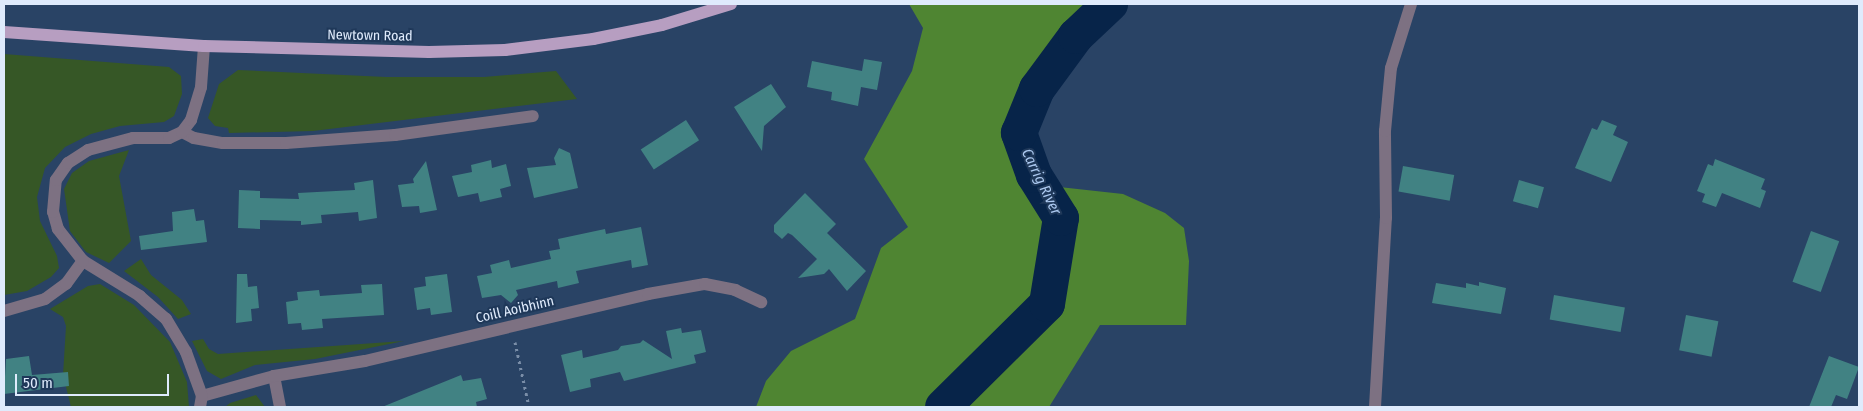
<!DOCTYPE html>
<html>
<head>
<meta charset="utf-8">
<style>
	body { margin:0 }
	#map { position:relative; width:1863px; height:411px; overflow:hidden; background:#294365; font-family:"Fira Sans Condensed",sans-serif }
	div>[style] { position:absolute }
	.green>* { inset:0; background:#365726 }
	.forest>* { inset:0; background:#4f8532 }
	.river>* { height:36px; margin:-18px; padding:0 18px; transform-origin:18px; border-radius:18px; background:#072449 }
	.building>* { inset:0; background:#418283; transform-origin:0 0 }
	.path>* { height:3px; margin-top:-1.5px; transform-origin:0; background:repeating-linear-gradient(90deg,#7a8ea8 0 2.5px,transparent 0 6.5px) }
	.minor>* { height:12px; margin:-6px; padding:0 6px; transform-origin:6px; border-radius:6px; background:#7d7182 }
	.major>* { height:12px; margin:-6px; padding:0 6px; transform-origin:6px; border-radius:6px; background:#b79ec1 }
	span { translate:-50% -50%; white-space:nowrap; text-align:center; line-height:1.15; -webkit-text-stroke:4px #1f3859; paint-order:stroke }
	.street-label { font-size:14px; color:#dfebfc }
	.water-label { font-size:15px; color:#acc9f0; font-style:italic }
	.frame { position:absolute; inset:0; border:5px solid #dfebfc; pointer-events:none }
	.scale { position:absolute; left:15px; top:374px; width:154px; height:22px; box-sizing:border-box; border:2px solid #dfebfc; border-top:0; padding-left:6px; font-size:15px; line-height:18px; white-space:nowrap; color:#dfebfc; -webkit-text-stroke:4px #1f3859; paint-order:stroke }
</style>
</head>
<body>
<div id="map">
	<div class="green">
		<i style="clip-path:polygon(4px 54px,169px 67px,181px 76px,182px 94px,174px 116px,164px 122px,120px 126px,91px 134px,65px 147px,45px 168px,37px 197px,40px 221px,57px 256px,59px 268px,51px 277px,27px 291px,4px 295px)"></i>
		<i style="clip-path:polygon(238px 70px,386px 77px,484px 77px,556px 71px,577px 99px,313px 131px,229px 133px,228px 128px,215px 126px,208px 118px,219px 84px)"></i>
		<i style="clip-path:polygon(129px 150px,119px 176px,131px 241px,109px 263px,86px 252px,70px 231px,64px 189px,72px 173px,89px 161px)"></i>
		<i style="clip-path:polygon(141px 259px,151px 275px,182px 300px,191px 314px,178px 319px,158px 297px,124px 271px)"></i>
		<i style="clip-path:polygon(100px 284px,134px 305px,170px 342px,187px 382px,189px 407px,71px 407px,63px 375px,66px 326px,63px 317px,50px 309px,88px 286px)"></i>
		<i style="clip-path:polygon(203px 339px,209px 349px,218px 354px,404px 341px,315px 359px,255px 365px,221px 379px,207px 371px,192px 341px)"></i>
		<i style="clip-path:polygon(256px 395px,265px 407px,225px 407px,230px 403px)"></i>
	</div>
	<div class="forest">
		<i style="clip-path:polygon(909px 4px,1110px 4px,1061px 56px,1019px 133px,1041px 185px,1123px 194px,1165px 213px,1184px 228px,1189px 261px,1186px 325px,1100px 325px,1049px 407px,756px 407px,766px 381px,791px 351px,855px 319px,881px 248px,908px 227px,864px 159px,912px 71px,923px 28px)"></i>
	</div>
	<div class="river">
		<i style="left:943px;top:407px;width:146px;rotate:-44.7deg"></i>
		<i style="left:1047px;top:304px;width:87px;rotate:-80.8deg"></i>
		<i style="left:1061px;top:218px;width:51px;rotate:-122.1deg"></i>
		<i style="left:1034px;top:175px;width:45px;rotate:-109.7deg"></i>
		<i style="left:1019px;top:133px;width:48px;rotate:-67.8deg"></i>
		<i style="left:1037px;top:89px;width:66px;rotate:-53.7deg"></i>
		<i style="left:1076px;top:36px;width:47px;rotate:-43.3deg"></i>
	</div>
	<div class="building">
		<i style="clip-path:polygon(864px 59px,882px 62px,877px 90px,861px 87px,858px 106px,831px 100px,832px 92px,807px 87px,812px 61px,862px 71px)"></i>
		<i style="clip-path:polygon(771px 84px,786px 107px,764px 126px,762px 151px,734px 107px)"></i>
		<i style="left:686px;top:120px;width:24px;height:54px;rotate:57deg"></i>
		<i style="clip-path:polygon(1602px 120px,1617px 126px,1613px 135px,1628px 142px,1611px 182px,1575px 168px,1592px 128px,1597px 130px)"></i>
		<i style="clip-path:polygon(559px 148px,570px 153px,578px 188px,534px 198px,527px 168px,556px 165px,554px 158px)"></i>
		<i style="clip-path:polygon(1715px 159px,1765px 179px,1761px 189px,1766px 191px,1760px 208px,1722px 193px,1716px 207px,1702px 202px,1705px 194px,1697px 191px,1708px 164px,1713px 166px)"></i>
		<i style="clip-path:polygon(491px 160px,492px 168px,506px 164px,511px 186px,500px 189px,502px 197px,480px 202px,478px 193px,458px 197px,452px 176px,472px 172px,471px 165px)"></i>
		<i style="clip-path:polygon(426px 161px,437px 210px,420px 213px,419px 206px,402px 207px,398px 185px,414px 183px,413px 179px)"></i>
		<i style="left:1403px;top:166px;width:52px;height:26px;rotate:10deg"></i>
		<i style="clip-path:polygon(373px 180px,377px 218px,359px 221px,358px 212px,321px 215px,322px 223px,301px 225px,301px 221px,260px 220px,260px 229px,238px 228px,239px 190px,260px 191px,260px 198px,299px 199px,298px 193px,355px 190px,354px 183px)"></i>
		<i style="left:1519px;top:180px;width:26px;height:22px;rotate:16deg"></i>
		<i style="clip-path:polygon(805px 193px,836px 224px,827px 233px,866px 271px,847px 291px,829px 269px,824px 274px,798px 278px,817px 259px,792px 235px,788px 233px,782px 239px,774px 232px,774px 225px)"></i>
		<i style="clip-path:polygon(194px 209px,196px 221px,204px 220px,207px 242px,141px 250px,139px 236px,173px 231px,172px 212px)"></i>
		<i style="clip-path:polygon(641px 227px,648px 265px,632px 268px,631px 260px,576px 271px,579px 283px,558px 288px,557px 281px,516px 290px,518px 295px,511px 303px,501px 295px,482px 298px,477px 276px,492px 273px,490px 265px,509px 260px,511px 268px,551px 259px,549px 251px,560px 249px,558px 239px,605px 229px,606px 234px)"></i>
		<i style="left:1811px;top:231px;width:30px;height:54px;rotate:20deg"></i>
		<i style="clip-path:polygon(237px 274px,247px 274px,248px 287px,257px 286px,259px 308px,251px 309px,252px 321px,236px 323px)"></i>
		<i style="clip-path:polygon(447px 274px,452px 312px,431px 315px,430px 308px,417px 310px,414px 288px,426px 286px,425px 277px)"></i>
		<i style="clip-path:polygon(1479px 282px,1506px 288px,1501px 314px,1432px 303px,1436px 283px,1466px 288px,1466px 283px,1479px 286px)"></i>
		<i style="clip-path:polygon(382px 284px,384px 315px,322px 319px,323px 328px,302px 330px,301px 323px,288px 324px,286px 302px,298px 300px,297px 292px,319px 290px,320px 296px,362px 293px,361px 285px)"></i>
		<i style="left:1554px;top:295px;width:72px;height:25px;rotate:10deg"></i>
		<i style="left:1686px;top:315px;width:33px;height:36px;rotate:11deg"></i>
		<i style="clip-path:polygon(681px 328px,682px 333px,701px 330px,706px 352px,694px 355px,696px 363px,624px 381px,620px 372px,590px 379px,591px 387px,570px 392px,561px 355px,582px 350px,583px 358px,618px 350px,621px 346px,640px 343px,643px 340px,672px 359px,666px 331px)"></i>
		<i style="clip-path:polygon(29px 356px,32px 375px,68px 372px,69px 386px,4px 394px,6px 359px)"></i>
		<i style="clip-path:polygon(1829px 356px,1859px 367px,1847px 399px,1836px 395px,1831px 407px,1809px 407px)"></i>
		<i style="clip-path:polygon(461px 375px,463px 381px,481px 378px,487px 399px,476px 402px,477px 407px,382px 407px)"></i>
	</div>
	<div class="path">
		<i style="left:515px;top:342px;width:66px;rotate:77.8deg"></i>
	</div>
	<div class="minor">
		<i style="left:182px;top:132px;width:13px;rotate:27deg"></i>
		<i style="left:194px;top:138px;width:29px;rotate:10deg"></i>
		<i style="left:223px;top:143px;width:63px"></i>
		<i style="left:286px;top:143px;width:109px;rotate:-4.2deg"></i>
		<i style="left:395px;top:135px;width:139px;rotate:-7.8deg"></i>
		<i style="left:4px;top:311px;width:43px;rotate:-16.3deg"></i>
		<i style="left:45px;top:299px;width:26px;rotate:-36deg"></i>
		<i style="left:66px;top:284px;width:29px;rotate:-54deg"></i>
		<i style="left:274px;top:376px;width:32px;rotate:79deg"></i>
		<i style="left:202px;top:396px;width:75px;rotate:-15.5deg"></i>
		<i style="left:274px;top:376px;width:92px;rotate:-9.4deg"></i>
		<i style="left:365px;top:361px;width:291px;rotate:-13.3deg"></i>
		<i style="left:648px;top:294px;width:58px;rotate:-10deg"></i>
		<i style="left:705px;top:284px;width:31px;rotate:11deg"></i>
		<i style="left:735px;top:290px;width:29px;rotate:25deg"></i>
		<i style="left:200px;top:407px;width:11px;rotate:-80deg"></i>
		<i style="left:202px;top:396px;width:47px;rotate:-110deg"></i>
		<i style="left:186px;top:352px;width:39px;rotate:-121deg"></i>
		<i style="left:166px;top:319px;width:35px;rotate:-139deg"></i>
		<i style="left:140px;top:296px;width:67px;rotate:-148.4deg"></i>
		<i style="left:83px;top:261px;width:41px;rotate:-128deg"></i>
		<i style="left:58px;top:229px;width:18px;rotate:-106deg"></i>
		<i style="left:53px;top:212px;width:32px;rotate:-85deg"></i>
		<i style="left:56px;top:180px;width:21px;rotate:-55deg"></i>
		<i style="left:68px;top:163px;width:24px;rotate:-33deg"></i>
		<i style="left:88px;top:150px;width:47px;rotate:-14.9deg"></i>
		<i style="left:133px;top:138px;width:36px"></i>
		<i style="left:169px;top:138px;width:14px;rotate:-25deg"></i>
		<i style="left:182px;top:132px;width:15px;rotate:-53deg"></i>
		<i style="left:191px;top:120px;width:34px;rotate:-73deg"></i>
		<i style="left:201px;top:87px;width:41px;rotate:-85.8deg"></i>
		<i style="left:1375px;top:407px;width:189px;rotate:-86.7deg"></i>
		<i style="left:1386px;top:218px;width:87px;rotate:-90.7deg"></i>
		<i style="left:1385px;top:131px;width:63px;rotate:-84.6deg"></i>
		<i style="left:1391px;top:68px;width:67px;rotate:-72.6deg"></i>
	</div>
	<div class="major">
		<i style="left:4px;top:32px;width:200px;rotate:4deg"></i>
		<i style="left:204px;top:46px;width:225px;rotate:1.5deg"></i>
		<i style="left:429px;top:52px;width:76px;rotate:-1.5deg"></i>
		<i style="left:505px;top:50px;width:89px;rotate:-7.1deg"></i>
		<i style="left:593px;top:39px;width:70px;rotate:-11.5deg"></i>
		<i style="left:662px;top:25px;width:72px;rotate:-16.9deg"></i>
	</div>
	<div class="street-label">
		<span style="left:370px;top:36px;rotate:1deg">Newtown Road</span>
		<span style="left:515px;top:310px;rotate:-13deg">Coill Aoibhinn</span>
	</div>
	<div class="water-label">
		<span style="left:1041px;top:182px;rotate:64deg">Carrig River</span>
	</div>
	<div class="frame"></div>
	<div class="scale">50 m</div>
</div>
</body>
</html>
